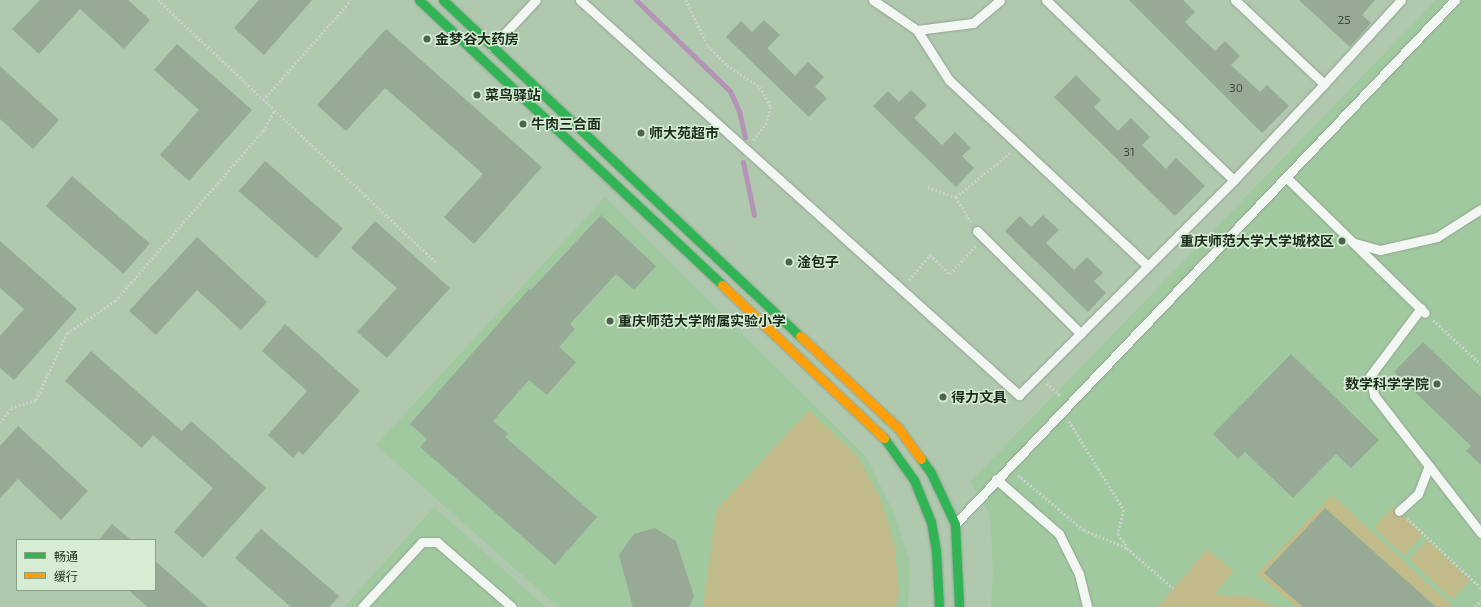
<!DOCTYPE html>
<html>
<head>
<meta charset="utf-8">
<style>
	body { margin:0 }
	#map { position:relative; width:1481px; height:607px; overflow:hidden; background:#afc8ae; font-family:"Exo 2","Noto Sans SC",sans-serif }
	div>[style] { position:absolute }
	.built>* { inset:0; background:#a1c99f }
	.green>* { inset:0; background:#c1ba89; transform-origin:0 0 }
	.stream>* { height:5px; margin:-2.5px; padding:0 2.5px; transform-origin:2.5px; border-radius:2.5px; background:#b394b7 }
	.building>* { inset:0; background:#96aa95; transform-origin:0 0 }
	.path>* { height:2.5px; margin-top:-1.25px; transform-origin:0; background:repeating-linear-gradient(90deg,#c8d0c8 0 2px,transparent 0 4px) }
	.roads { filter:drop-shadow(0 0 1px #91a490) drop-shadow(0 0 1px #91a490) }
	.lane>* { height:9px; margin:-4.5px; padding:0 4.5px; transform-origin:4.5px; border-radius:4.5px; background:#f3f7f3 }
	.fast>* { height:9px; margin:-4.5px; padding:0 4.5px; transform-origin:4.5px; border-radius:4.5px; background:#30b455 }
	.slow>* { height:9px; margin:-4.5px; padding:0 4.5px; transform-origin:4.5px; border-radius:4.5px; background:#ff9f0a }
	.dots>* { width:11px; height:11px; translate:-50% -50%; box-sizing:border-box; border:2px solid #d6edd4; border-radius:50% }
	span { translate:-50% -50%; white-space:nowrap; text-align:center; line-height:1.15; -webkit-text-stroke:3px #d6edd4; paint-order:stroke }
	.number-label { font-size:12px; color:#394c38 }
	.number-label span { -webkit-text-stroke-width:0 }
	.poi-label { font-size:14px; color:#1a2c19; font-weight:700 }
	.left { translate:0 -50%; text-align:left }
	.right { translate:-100% -50%; text-align:right }
	.legend { position:absolute; left:16px; top:539px; width:140px; height:52px; box-sizing:border-box; background:#d6edd4; border:1px solid #8ba089; margin:0; padding:5px 7px; list-style:none; font-size:12px; color:#1a2c19 }
	.legend li { display:flex; align-items:center; gap:8px; height:20px }
	.legend b { width:20px; border:1px solid #8ba089 }
</style>
</head>
<body>
<div id="map">
	<div class="built">
		<i style="clip-path:polygon(1436px 0,1481px 0,1481px 607px,991px 607px,993px 570px,990px 514px,970px 482px)"></i>
		<i style="clip-path:polygon(605px 197px,867px 458px,894px 513px,910px 562px,908px 607px,558px 607px,376px 445px)"></i>
		<i style="clip-path:polygon(434px 507px,545px 607px,344px 607px)"></i>
	</div>
	<div class="green">
		<i style="clip-path:polygon(809px 410px,858px 457px,881px 500px,894px 542px,899px 592px,896px 607px,703px 607px,716px 510px)"></i>
		<i style="clip-path:polygon(1332px 495px,1453px 607px,1296px 607px,1257px 574px)"></i>
		<i style="left:1393px;top:507px;width:41px;height:28px;rotate:43deg"></i>
		<i style="left:1427px;top:540px;width:59px;height:26px;rotate:43deg"></i>
		<i style="clip-path:polygon(1207px 549px,1234px 571px,1215px 594px,1251px 597px,1278px 607px,1158px 607px)"></i>
	</div>
	<div class="stream">
		<i style="left:636px;top:0;width:131px;rotate:44.1deg"></i>
		<i style="left:730px;top:91px;width:22px;rotate:66deg"></i>
		<i style="left:739px;top:111px;width:27px;rotate:77deg"></i>
		<i style="left:743px;top:162px;width:54px;rotate:78.3deg"></i>
	</div>
	<div class="building">
		<i style="clip-path:polygon(40px 0,128px 0,150px 20px,124px 49px,80px 9px,39px 54px,12px 29px)"></i>
		<i style="clip-path:polygon(259px 0,312px 0,264px 55px,234px 28px)"></i>
		<i style="clip-path:polygon(1129px 0,1183px 0,1195px 12px,1185px 22px,1215px 51px,1225px 41px,1240px 56px,1231px 65px,1260px 92px,1267px 85px,1289px 106px,1262px 133px)"></i>
		<i style="clip-path:polygon(1299px 0,1375px 0,1362px 15px,1371px 23px,1350px 47px)"></i>
		<i style="clip-path:polygon(764px 20px,780px 35px,767px 48px,795px 76px,808px 62px,824px 77px,815px 87px,827px 98px,809px 117px,726px 37px,741px 21px,752px 32px)"></i>
		<i style="clip-path:polygon(386px 29px,542px 167px,474px 244px,444px 217px,483px 174px,385px 88px,346px 131px,317px 105px)"></i>
		<i style="clip-path:polygon(177px 44px,252px 110px,189px 181px,160px 155px,199px 110px,154px 70px)"></i>
		<i style="clip-path:polygon(0 66px,59px 120px,33px 149px,0 119px)"></i>
		<i style="clip-path:polygon(1076px 75px,1101px 100px,1094px 107px,1118px 131px,1131px 118px,1150px 137px,1142px 145px,1166px 169px,1176px 158px,1205px 186px,1175px 216px,1054px 97px)"></i>
		<i style="clip-path:polygon(911px 90px,927px 105px,914px 118px,942px 145px,955px 132px,971px 148px,962px 156px,974px 168px,956px 187px,873px 106px,888px 91px,899px 102px)"></i>
		<i style="left:265px;top:161px;width:103px;height:40px;rotate:41deg"></i>
		<i style="left:72px;top:176px;width:103px;height:40px;rotate:41deg"></i>
		<i style="clip-path:polygon(601px 215px,656px 266px,634px 290px,616px 274px,570px 324px,575px 329px,559px 347px,576px 362px,547px 395px,529px 380px,493px 421px,508px 434px,505px 437px,597px 517px,555px 565px,420px 447px,427px 439px,410px 424px,529px 289px,531px 290px)"></i>
		<i style="clip-path:polygon(1043px 215px,1059px 230px,1046px 243px,1074px 270px,1087px 257px,1103px 273px,1094px 281px,1106px 293px,1088px 312px,1005px 231px,1020px 216px,1031px 227px)"></i>
		<i style="clip-path:polygon(375px 221px,450px 288px,387px 358px,357px 332px,397px 288px,351px 248px)"></i>
		<i style="clip-path:polygon(197px 237px,267px 302px,241px 330px,197px 290px,156px 335px,129px 311px)"></i>
		<i style="clip-path:polygon(0 241px,77px 309px,14px 380px,0 368px,0 336px,24px 309px,0 288px)"></i>
		<i style="clip-path:polygon(285px 324px,360px 391px,303px 455px,299px 451px,293px 458px,268px 435px,307px 391px,262px 351px)"></i>
		<i style="clip-path:polygon(1423px 342px,1481px 397px,1481px 465px,1466px 451px,1471px 446px,1394px 372px)"></i>
		<i style="clip-path:polygon(91px 351px,182px 431px,191px 421px,266px 488px,203px 558px,174px 532px,213px 488px,153px 435px,142px 448px,65px 381px)"></i>
		<i style="clip-path:polygon(1291px 354px,1379px 440px,1351px 468px,1336px 454px,1293px 498px,1245px 452px,1238px 459px,1213px 434px)"></i>
		<i style="clip-path:polygon(18px 426px,88px 491px,61px 520px,18px 479px,0 498px,0 446px)"></i>
		<i style="clip-path:polygon(1325px 508px,1436px 607px,1303px 607px,1264px 573px)"></i>
		<i style="clip-path:polygon(112px 524px,131px 540px,99px 540px)"></i>
		<i style="clip-path:polygon(655px 528px,676px 541px,694px 596px,689px 607px,633px 607px,619px 555px,634px 534px)"></i>
		<i style="clip-path:polygon(261px 529px,339px 596px,329px 607px,291px 607px,235px 558px)"></i>
		<i style="clip-path:polygon(155px 561px,208px 607px,148px 607px,128px 590px,155px 590px)"></i>
	</div>
	<div class="path">
		<i style="left:158px;top:0;width:382px;rotate:43.3deg"></i>
		<i style="left:686px;top:0;width:51px;rotate:64.4deg"></i>
		<i style="left:708px;top:46px;width:27px;rotate:45deg"></i>
		<i style="left:727px;top:65px;width:40px;rotate:34deg"></i>
		<i style="left:760px;top:87px;width:23px;rotate:61deg"></i>
		<i style="left:771px;top:107px;width:16px;rotate:104deg"></i>
		<i style="left:767px;top:123px;width:23px;rotate:128deg"></i>
		<i style="left:263px;top:100px;width:133px;rotate:-48.7deg"></i>
		<i style="left:928px;top:187px;width:30px;rotate:20deg"></i>
		<i style="left:956px;top:197px;width:29px;rotate:59deg"></i>
		<i style="left:956px;top:197px;width:70px;rotate:-39.2deg"></i>
		<i style="left:1306px;top:242px;width:25px;rotate:-14deg"></i>
		<i style="left:909px;top:280px;width:33px;rotate:-50deg"></i>
		<i style="left:930px;top:255px;width:28px;rotate:44deg"></i>
		<i style="left:950px;top:274px;width:39px;rotate:-48deg"></i>
		<i style="left:1433px;top:320px;width:65px;rotate:42.5deg"></i>
		<i style="left:1047px;top:383px;width:19px;rotate:43deg"></i>
		<i style="left:1069px;top:421px;width:105px;rotate:58.3deg"></i>
		<i style="left:1124px;top:510px;width:25px;rotate:104deg"></i>
		<i style="left:1118px;top:534px;width:15px;rotate:53deg"></i>
		<i style="left:0;top:423px;width:19px;rotate:-54deg"></i>
		<i style="left:11px;top:408px;width:26px;rotate:-18deg"></i>
		<i style="left:36px;top:400px;width:74px;rotate:-65.2deg"></i>
		<i style="left:67px;top:333px;width:58px;rotate:-33.7deg"></i>
		<i style="left:115px;top:301px;width:225px;rotate:-49deg"></i>
		<i style="left:263px;top:131px;width:23px;rotate:-61deg"></i>
		<i style="left:1018px;top:475px;width:86px;rotate:39.8deg"></i>
		<i style="left:1084px;top:530px;width:47px;rotate:22.7deg"></i>
		<i style="left:1127px;top:548px;width:61px;rotate:41deg"></i>
		<i style="left:1407px;top:518px;width:102px;rotate:43.4deg"></i>
		<i style="left:1475px;top:607px;width:9px;rotate:-49deg"></i>
	</div>
	<div class="roads">
		<div class="lane">
			<i style="left:580px;top:0;width:591px;rotate:41.98deg"></i>
			<i style="left:1019px;top:395px;width:304px;rotate:-45deg"></i>
			<i style="left:1234px;top:180px;width:132px;rotate:-46.8deg"></i>
			<i style="left:873px;top:0;width:53px;rotate:34.3deg"></i>
			<i style="left:917px;top:30px;width:56px;rotate:-7.1deg"></i>
			<i style="left:973px;top:23px;width:35px;rotate:-40deg"></i>
			<i style="left:1046px;top:0;width:260px;rotate:43.8deg"></i>
			<i style="left:1235px;top:0;width:122px;rotate:43.3deg"></i>
			<i style="left:1324px;top:84px;width:114px;rotate:-47.5deg"></i>
			<i style="left:917px;top:30px;width:59px;rotate:57.4deg"></i>
			<i style="left:949px;top:80px;width:272px;rotate:43.1deg"></i>
			<i style="left:492px;top:47px;width:64px;rotate:-46.9deg"></i>
			<i style="left:1286px;top:177px;width:194px;rotate:44.4deg"></i>
			<i style="left:977px;top:231px;width:146px;rotate:44.7deg"></i>
			<i style="left:1355px;top:243px;width:26px;rotate:16deg"></i>
			<i style="left:1380px;top:250px;width:58px;rotate:-12.8deg"></i>
			<i style="left:1437px;top:237px;width:52px;rotate:-32.5deg"></i>
			<i style="left:1429px;top:466px;width:85px;rotate:52.2deg"></i>
			<i style="left:996px;top:479px;width:84px;rotate:41.1deg"></i>
			<i style="left:1059px;top:534px;width:45px;rotate:63.4deg"></i>
			<i style="left:1079px;top:574px;width:34px;rotate:76deg"></i>
			<i style="left:1399px;top:511px;width:25px;rotate:-42deg"></i>
			<i style="left:1418px;top:494px;width:30px;rotate:-69deg"></i>
			<i style="left:1429px;top:466px;width:90px;rotate:-127.8deg"></i>
			<i style="left:1374px;top:395px;width:19px;rotate:-102deg"></i>
			<i style="left:1370px;top:376px;width:85px;rotate:-53.1deg"></i>
			<i style="left:956px;top:523px;width:723px;rotate:-46.35deg"></i>
			<i style="left:362px;top:607px;width:88px;rotate:-47.3deg"></i>
			<i style="left:422px;top:542px;width:15px"></i>
			<i style="left:437px;top:542px;width:99px;rotate:40.9deg"></i>
		</div>
		<div class="fast">
			<i style="left:419px;top:0;width:416px;rotate:43.2deg"></i>
			<i style="left:443px;top:0;width:490px;rotate:43.3deg"></i>
			<i style="left:884px;top:438px;width:52px;rotate:54.5deg"></i>
			<i style="left:914px;top:480px;width:45px;rotate:68deg"></i>
			<i style="left:931px;top:522px;width:29px;rotate:80deg"></i>
			<i style="left:936px;top:551px;width:56px;rotate:86.9deg"></i>
			<i style="left:921px;top:459px;width:17px;rotate:54deg"></i>
			<i style="left:931px;top:473px;width:56px;rotate:64.8deg"></i>
			<i style="left:955px;top:524px;width:83px;rotate:87.2deg"></i>
		</div>
		<div class="slow">
			<i style="left:722px;top:285px;width:223px;rotate:43.4deg"></i>
			<i style="left:800px;top:336px;width:136px;rotate:43.2deg"></i>
			<i style="left:899px;top:429px;width:37px;rotate:54deg"></i>
		</div>
	</div>
	<div class="dots">
		<i style="left:427px;top:39px;background:#4e634d"></i>
		<i style="left:477px;top:95px;background:#4e634d"></i>
		<i style="left:523px;top:124px;background:#4e634d"></i>
		<i style="left:641px;top:133px;background:#4e634d"></i>
		<i style="left:1342px;top:241px;background:#4e634d"></i>
		<i style="left:789px;top:262px;background:#4e634d"></i>
		<i style="left:610px;top:321px;background:#4e634d"></i>
		<i style="left:1437px;top:384px;background:#4e634d"></i>
		<i style="left:943px;top:397px;background:#4e634d"></i>
	</div>
	<div class="number-label">
		<span style="left:1344px;top:20px">25</span>
		<span style="left:1236px;top:88px">30</span>
		<span style="left:1129px;top:152px">31</span>
	</div>
	<div class="poi-label">
		<span class="left" style="left:435px;top:39px">金梦谷大药房</span>
		<span class="left" style="left:485px;top:95px">菜鸟驿站</span>
		<span class="left" style="left:531px;top:124px">牛肉三合面</span>
		<span class="left" style="left:649px;top:133px">师大苑超市</span>
		<span class="right" style="left:1334px;top:241px">重庆师范大学大学城校区</span>
		<span class="left" style="left:797px;top:262px">淦包子</span>
		<span class="left" style="left:618px;top:321px">重庆师范大学附属实验小学</span>
		<span class="right" style="left:1429px;top:384px">数学科学学院</span>
		<span class="left" style="left:951px;top:397px">得力文具</span>
	</div>
	<ul class="legend">
	<li><b style="height:5px;background:#30b455"></b>畅通</li>
	<li><b style="height:5px;background:#ff9f0a"></b>缓行</li>
	</ul>
</div>
</body>
</html>
